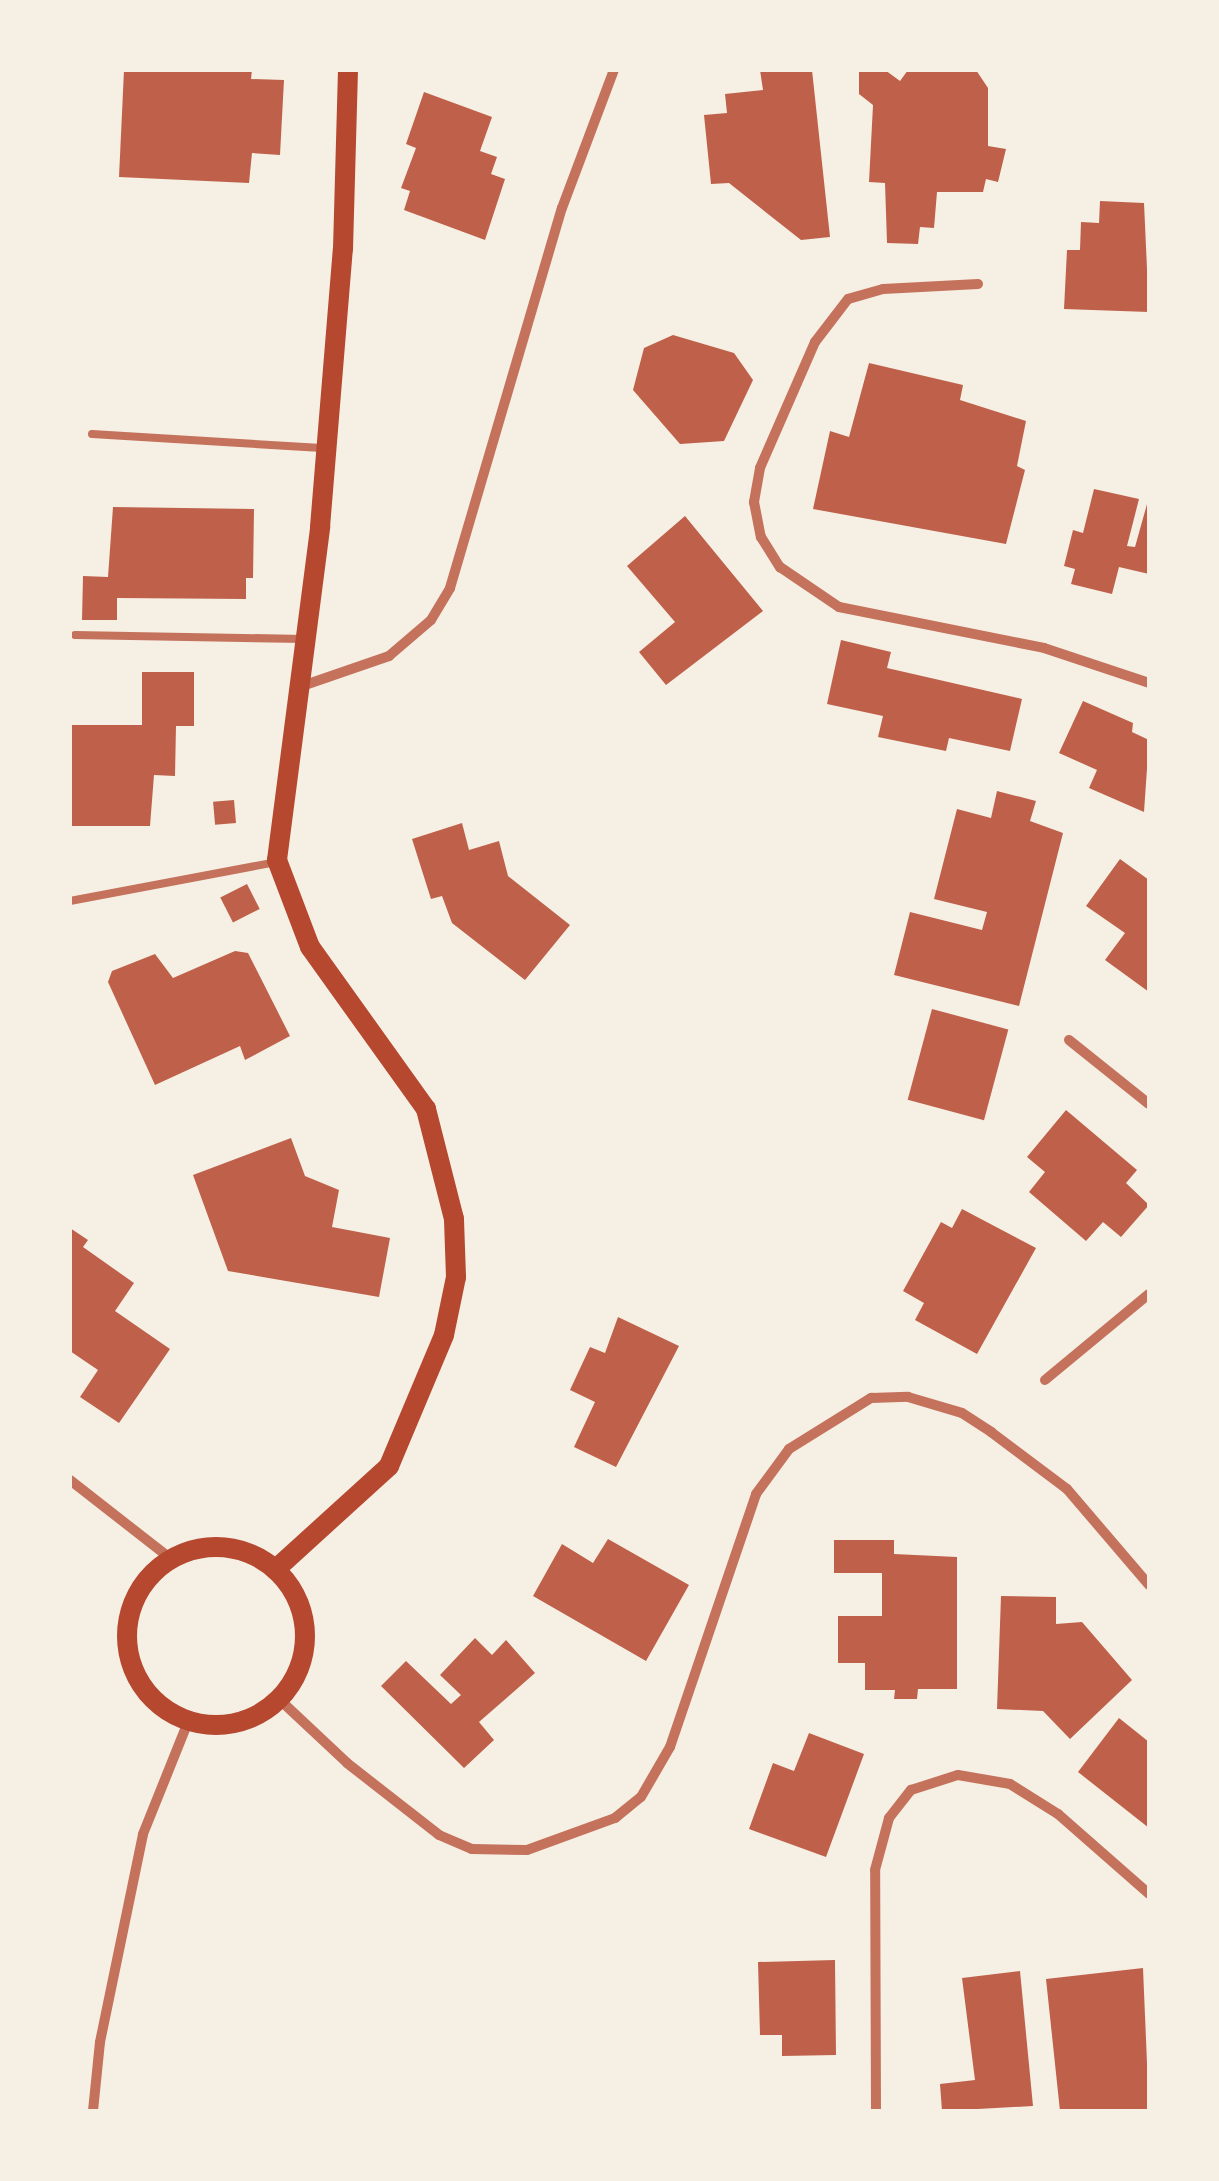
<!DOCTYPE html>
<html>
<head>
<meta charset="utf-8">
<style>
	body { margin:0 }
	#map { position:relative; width:1219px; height:2181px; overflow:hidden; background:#f6efe4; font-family:"Open Sans",sans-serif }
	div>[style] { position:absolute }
	.building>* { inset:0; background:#bf614a; transform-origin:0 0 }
	.service>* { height:8px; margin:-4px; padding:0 4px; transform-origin:4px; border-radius:4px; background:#c5725c }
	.minor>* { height:10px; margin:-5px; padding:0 5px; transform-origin:5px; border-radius:5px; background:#c5725c }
	.secondary>* { height:20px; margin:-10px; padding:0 10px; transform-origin:10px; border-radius:10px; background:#b5482f }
	.secondary>.ring { margin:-10px; padding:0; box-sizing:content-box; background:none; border:20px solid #b5482f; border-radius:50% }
	span { translate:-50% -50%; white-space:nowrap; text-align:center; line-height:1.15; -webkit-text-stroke:10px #f6efe4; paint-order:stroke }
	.frame { position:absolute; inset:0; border:72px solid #f6efe4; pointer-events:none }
</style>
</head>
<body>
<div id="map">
	<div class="building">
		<i style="clip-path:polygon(124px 70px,252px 70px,251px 79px,284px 80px,280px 155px,252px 153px,249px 183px,119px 177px)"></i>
		<i style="clip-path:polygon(760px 70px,812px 70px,830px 237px,801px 240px,729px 183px,711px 184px,704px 115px,727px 113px,725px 94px,763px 90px)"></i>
		<i style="clip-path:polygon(859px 70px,885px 70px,900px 81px,908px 70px,976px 70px,988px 88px,988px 146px,1006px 149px,998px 182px,986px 179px,983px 192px,937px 192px,934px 228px,920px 227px,918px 244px,887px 243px,885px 183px,869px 182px,873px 105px,859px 94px)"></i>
		<i style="clip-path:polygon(424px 92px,492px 117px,480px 151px,497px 157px,491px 174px,505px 179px,485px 240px,404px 210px,410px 191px,401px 188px,416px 148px,406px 144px)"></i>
		<i style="clip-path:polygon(1100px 201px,1144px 203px,1149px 312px,1064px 309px,1067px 250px,1080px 250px,1081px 222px,1099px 223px)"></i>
		<i style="clip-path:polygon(673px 335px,734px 353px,753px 380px,724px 441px,680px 444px,633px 390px,644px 348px)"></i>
		<i style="clip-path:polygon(869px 363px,963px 385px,960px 400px,1026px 421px,1017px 466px,1025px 470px,1006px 544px,813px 509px,830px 431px,849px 437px)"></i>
		<i style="clip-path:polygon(1094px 489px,1139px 499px,1127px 546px,1135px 547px,1149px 497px,1149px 574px,1119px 567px,1112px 594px,1071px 584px,1075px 569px,1064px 566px,1073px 530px,1083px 533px)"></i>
		<i style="clip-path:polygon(113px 507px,254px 509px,253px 578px,246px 578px,246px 599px,117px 598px,117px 620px,82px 620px,83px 576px,108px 577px)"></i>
		<i style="clip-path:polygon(685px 516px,763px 611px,666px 685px,639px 652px,675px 622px,627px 566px)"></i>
		<i style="clip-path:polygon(841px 640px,891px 652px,887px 668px,1022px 699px,1010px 751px,949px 738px,946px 751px,878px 737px,883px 716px,827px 704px)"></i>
		<i style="clip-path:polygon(142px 672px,194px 672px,194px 726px,176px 726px,175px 776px,154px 775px,150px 826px,70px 826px,70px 725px,142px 725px)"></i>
		<i style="clip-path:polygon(1083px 701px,1133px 723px,1132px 732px,1149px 740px,1144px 812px,1089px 788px,1097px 770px,1059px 753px)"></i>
		<i style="clip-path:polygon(997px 791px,1036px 801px,1030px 821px,1063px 833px,1019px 1006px,894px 975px,910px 912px,982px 930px,987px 912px,934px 899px,957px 809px,991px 818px)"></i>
		<i style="left:234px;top:800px;width:23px;height:21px;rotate:85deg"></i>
		<i style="clip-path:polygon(462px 823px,469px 850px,499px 841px,508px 876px,570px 925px,525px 980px,452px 923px,442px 896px,431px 899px,412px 839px)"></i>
		<i style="clip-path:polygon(1120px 859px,1149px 880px,1149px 992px,1105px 960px,1125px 933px,1086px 906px)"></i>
		<i style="left:247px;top:884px;width:28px;height:30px;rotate:63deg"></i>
		<i style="clip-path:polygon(235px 951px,248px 953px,290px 1036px,245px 1060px,240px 1046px,155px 1085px,108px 982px,112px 971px,155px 954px,173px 978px)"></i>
		<i style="left:932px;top:1009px;width:79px;height:94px;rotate:15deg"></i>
		<i style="clip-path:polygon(1066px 1110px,1137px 1170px,1126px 1183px,1149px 1205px,1121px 1237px,1103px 1222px,1086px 1241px,1029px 1192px,1045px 1172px,1027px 1157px)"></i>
		<i style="clip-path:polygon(291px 1138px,305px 1176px,339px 1190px,332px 1227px,390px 1238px,379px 1297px,228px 1271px,193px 1175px)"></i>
		<i style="clip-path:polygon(962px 1209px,1036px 1248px,977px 1354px,915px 1320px,924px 1303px,903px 1291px,941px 1222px,952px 1228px)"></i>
		<i style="clip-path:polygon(70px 1228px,88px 1240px,83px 1247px,134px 1283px,115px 1311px,170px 1349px,119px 1423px,80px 1397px,98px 1370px,70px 1351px)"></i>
		<i style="clip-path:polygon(618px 1317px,679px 1346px,616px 1467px,574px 1447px,595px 1402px,570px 1390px,590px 1347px,605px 1353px)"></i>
		<i style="clip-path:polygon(608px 1539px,689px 1585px,646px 1661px,533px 1596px,562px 1544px,593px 1563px)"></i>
		<i style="clip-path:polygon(834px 1540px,894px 1540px,894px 1554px,957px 1557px,957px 1689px,918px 1689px,917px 1699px,894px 1699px,895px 1690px,865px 1690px,865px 1663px,838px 1663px,838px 1616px,882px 1616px,882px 1573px,834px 1573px)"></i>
		<i style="clip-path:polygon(1001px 1596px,1056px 1597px,1056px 1624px,1082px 1622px,1132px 1680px,1070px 1739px,1043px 1711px,997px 1709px)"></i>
		<i style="clip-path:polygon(475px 1638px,492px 1655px,506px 1640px,535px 1673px,479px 1722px,494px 1740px,464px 1768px,381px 1686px,406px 1661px,451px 1704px,461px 1695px,440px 1675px)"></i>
		<i style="clip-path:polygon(1119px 1718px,1149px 1742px,1149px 1828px,1078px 1772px)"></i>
		<i style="clip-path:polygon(809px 1733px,864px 1754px,826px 1857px,749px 1829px,773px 1763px,794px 1771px)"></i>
		<i style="clip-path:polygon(835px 1960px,836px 2055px,782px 2056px,782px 2035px,760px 2035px,758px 1962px)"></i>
		<i style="clip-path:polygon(1143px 1968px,1149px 2111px,1060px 2111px,1046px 1979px)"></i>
		<i style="clip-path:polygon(1020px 1971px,1033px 2106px,942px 2111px,940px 2084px,975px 2080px,962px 1978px)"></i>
	</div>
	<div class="service">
		<i style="left:92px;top:434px;width:230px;rotate:3.5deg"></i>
		<i style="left:75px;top:635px;width:230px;rotate:1deg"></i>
		<i style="left:70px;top:901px;width:211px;rotate:-10.7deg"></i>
	</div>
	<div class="minor">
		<i style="left:978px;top:284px;width:95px;rotate:177deg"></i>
		<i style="left:883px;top:289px;width:36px;rotate:164deg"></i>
		<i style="left:848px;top:299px;width:54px;rotate:127.5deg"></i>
		<i style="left:815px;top:342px;width:137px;rotate:113.6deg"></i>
		<i style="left:760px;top:468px;width:35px;rotate:100deg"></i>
		<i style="left:754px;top:502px;width:36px;rotate:79deg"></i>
		<i style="left:761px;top:537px;width:36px;rotate:58deg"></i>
		<i style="left:780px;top:567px;width:71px;rotate:34.1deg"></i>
		<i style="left:839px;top:607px;width:209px;rotate:11.3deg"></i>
		<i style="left:1044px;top:648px;width:111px;rotate:18.4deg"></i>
		<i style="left:305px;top:685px;width:89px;rotate:-19deg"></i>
		<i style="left:389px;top:656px;width:55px;rotate:-40.6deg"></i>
		<i style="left:431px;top:620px;width:37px;rotate:-59deg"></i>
		<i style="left:450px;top:588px;width:396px;rotate:-73.6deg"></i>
		<i style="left:562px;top:208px;width:147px;rotate:-69.4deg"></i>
		<i style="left:1069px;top:1040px;width:102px;rotate:38.7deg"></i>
		<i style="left:1045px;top:1380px;width:135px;rotate:-39.6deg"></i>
		<i style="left:70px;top:1480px;width:128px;rotate:38deg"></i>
		<i style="left:280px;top:1700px;width:92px;rotate:43.2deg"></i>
		<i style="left:347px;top:1763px;width:117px;rotate:38deg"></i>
		<i style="left:439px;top:1835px;width:36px;rotate:23deg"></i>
		<i style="left:472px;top:1849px;width:55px;rotate:1deg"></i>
		<i style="left:527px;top:1850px;width:94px;rotate:-20deg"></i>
		<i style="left:615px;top:1818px;width:33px;rotate:-39deg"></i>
		<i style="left:641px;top:1797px;width:58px;rotate:-59.9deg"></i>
		<i style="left:670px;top:1747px;width:267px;rotate:-71.2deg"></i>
		<i style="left:756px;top:1494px;width:56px;rotate:-53.7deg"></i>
		<i style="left:789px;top:1449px;width:97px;rotate:-31.9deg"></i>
		<i style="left:871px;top:1398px;width:37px;rotate:-2deg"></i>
		<i style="left:908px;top:1397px;width:56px;rotate:16.5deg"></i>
		<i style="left:962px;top:1413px;width:35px;rotate:33deg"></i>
		<i style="left:991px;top:1432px;width:95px;rotate:36.9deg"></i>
		<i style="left:1067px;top:1489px;width:126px;rotate:49.5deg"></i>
		<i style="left:93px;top:2111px;width:69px;rotate:-84.2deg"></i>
		<i style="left:100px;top:2042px;width:212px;rotate:-78.3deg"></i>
		<i style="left:143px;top:1834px;width:121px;rotate:-68.1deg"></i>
		<i style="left:876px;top:2111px;width:241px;rotate:-90.2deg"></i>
		<i style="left:875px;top:1870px;width:54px;rotate:-74.9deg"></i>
		<i style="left:889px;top:1818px;width:36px;rotate:-52deg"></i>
		<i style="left:911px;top:1790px;width:49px;rotate:-17.7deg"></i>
		<i style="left:958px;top:1775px;width:53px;rotate:9.8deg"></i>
		<i style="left:1010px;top:1784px;width:57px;rotate:32deg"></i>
		<i style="left:1058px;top:1814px;width:121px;rotate:41.3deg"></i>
	</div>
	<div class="secondary">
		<i class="ring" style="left:127px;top:1547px;width:158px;height:158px"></i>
		<i style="left:276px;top:1569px;width:153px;rotate:-42.3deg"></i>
		<i style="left:389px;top:1466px;width:142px;rotate:-67.2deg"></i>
		<i style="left:444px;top:1335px;width:59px;rotate:-78.3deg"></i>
		<i style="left:456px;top:1277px;width:58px;rotate:-92deg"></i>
		<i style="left:454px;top:1219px;width:114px;rotate:-104.3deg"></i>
		<i style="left:426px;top:1109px;width:199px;rotate:-125.6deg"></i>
		<i style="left:310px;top:947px;width:93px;rotate:-110.8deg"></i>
		<i style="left:277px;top:860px;width:336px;rotate:-82.6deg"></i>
		<i style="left:320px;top:527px;width:279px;rotate:-85.3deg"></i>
		<i style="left:343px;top:249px;width:179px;rotate:-88.4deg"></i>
	</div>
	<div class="frame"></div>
</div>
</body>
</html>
